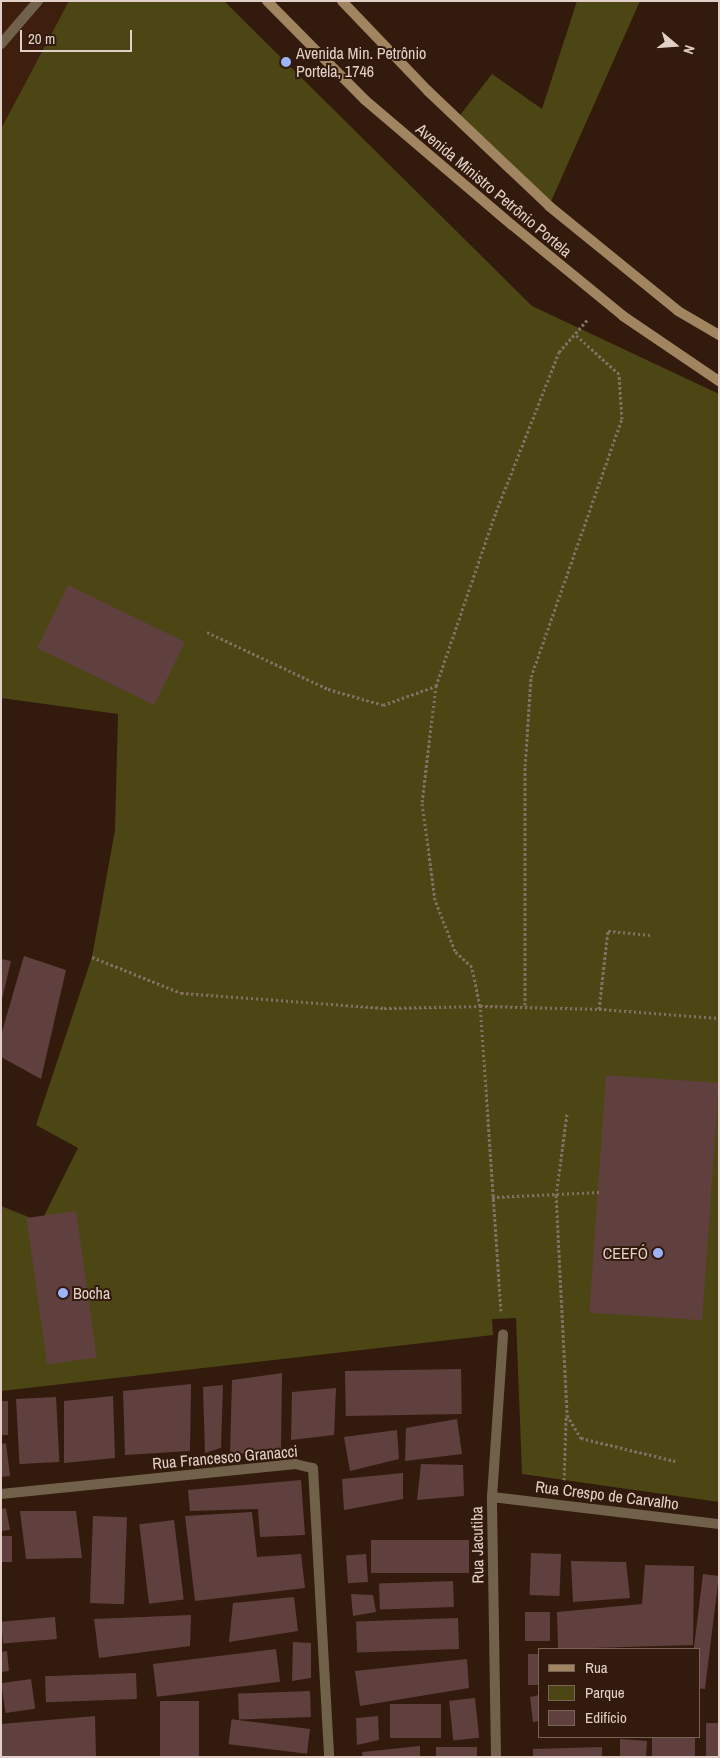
<!DOCTYPE html>
<html>
<head>
<meta charset="utf-8">
<style>
	body { margin:0 }
	#map { position:relative; width:720px; height:1758px; overflow:hidden; background:#321a0c; font-family:"Archivo Narrow",sans-serif }
	div>[style] { position:absolute }
	.built>* { inset:0; background:#3e1f0d }
	.green>* { inset:0; background:#4c4615 }
	.building>* { inset:0; background:#60403f; transform-origin:0 0 }
	.path>* { height:3px; margin-top:-1.5px; transform-origin:0; background:repeating-linear-gradient(90deg,#846f64 0 2.5px,transparent 0 5px) }
	.lane>* { height:10px; margin:-5px; padding:0 5px; transform-origin:5px; border-radius:5px; background:#72614a }
	.street>* { height:10px; margin:-5px; padding:0 5px; transform-origin:5px; border-radius:5px; background:#72614a }
	.secondary>* { height:10px; margin:-5px; padding:0 5px; transform-origin:5px; border-radius:5px; background:#a08560 }
	.dots>* { width:14px; height:14px; translate:-50% -50%; box-sizing:border-box; border:2px solid #321a0c; border-radius:50% }
	span { translate:-50% -50%; white-space:nowrap; text-align:center; line-height:1.15; -webkit-text-stroke:4px #321a0c; paint-order:stroke }
	.poi-label { font-size:16px; color:#e2d0c8 }
	.left { translate:0 -50%; text-align:left }
	.right { translate:-100% -50%; text-align:right }
	.street-label { font-size:16px; color:#e2d0c8 }
	.frame { position:absolute; inset:0; border:2px solid #e2d0c8; pointer-events:none }
	.legend { position:absolute; left:538px; top:1648px; width:162px; height:90px; box-sizing:border-box; background:#321a0c; border:1px solid #786357; margin:0; padding:6px 9px; list-style:none; font-size:15px; color:#e2d0c8 }
	.legend li { display:flex; align-items:center; gap:10px; height:25px }
	.legend b { width:25px; border:1px solid #786357 }
	.north { position:absolute; left:650px; top:20px; width:50px; height:50px; -webkit-text-stroke:4px #321a0c; paint-order:stroke; rotate:108deg; font-size:14px; font-weight:700; line-height:20px; text-align:center; color:#e2d0c8 }
	.north::after { content:''; display:block; margin:auto; width:18px; height:22px; background:#e2d0c8; clip-path:polygon(50% 0,100% 100%,50% 72%,0 100%) }
	.scale { position:absolute; left:20px; top:30px; width:112px; height:22px; box-sizing:border-box; border:2px solid #e2d0c8; border-top:0; padding-left:6px; font-size:15px; line-height:18px; white-space:nowrap; color:#e2d0c8; -webkit-text-stroke:4px #321a0c; paint-order:stroke }
</style>
</head>
<body>
<div id="map">
	<div class="built">
		<i style="clip-path:polygon(1px 1px,83px 1px,1px 160px)"></i>
	</div>
	<div class="green">
		<i style="clip-path:polygon(69px 1px,224px 1px,532px 306px,719px 394px,719px 1502px,522px 1474px,516px 1318px,492px 1319px,493px 1335px,1px 1391px,1px 1206px,41px 1222px,78px 1148px,36px 1125px,92px 957px,115px 830px,118px 714px,1px 698px,1px 129px)"></i>
		<i style="clip-path:polygon(577px 1px,640px 1px,549px 206px,457px 119px,492px 74px,542px 109px)"></i>
	</div>
	<div class="building">
		<i style="left:68px;top:585px;width:130px;height:70px;rotate:26deg"></i>
		<i style="clip-path:polygon(24px 956px,66px 970px,41px 1079px,1px 1057px,1px 1035px)"></i>
		<i style="clip-path:polygon(1px 959px,11px 961px,2px 999px,1px 999px)"></i>
		<i style="left:606px;top:1075px;width:113px;height:238px;rotate:4deg"></i>
		<i style="left:76px;top:1211px;width:148px;height:50px;rotate:82deg"></i>
		<i style="left:461px;top:1369px;width:45px;height:116px;rotate:89deg"></i>
		<i style="clip-path:polygon(282px 1373px,281px 1449px,230px 1455px,232px 1380px)"></i>
		<i style="clip-path:polygon(191px 1384px,190px 1451px,125px 1455px,123px 1391px)"></i>
		<i style="clip-path:polygon(223px 1385px,221px 1448px,205px 1453px,203px 1387px)"></i>
		<i style="clip-path:polygon(336px 1388px,334px 1435px,291px 1440px,292px 1392px)"></i>
		<i style="clip-path:polygon(113px 1396px,115px 1458px,64px 1463px,64px 1401px)"></i>
		<i style="left:56px;top:1397px;width:65px;height:40px;rotate:87deg"></i>
		<i style="left:1px;top:1401px;width:7px;height:34px"></i>
		<i style="clip-path:polygon(457px 1419px,462px 1454px,405px 1461px,406px 1428px)"></i>
		<i style="clip-path:polygon(397px 1430px,399px 1459px,350px 1471px,344px 1437px)"></i>
		<i style="clip-path:polygon(6px 1443px,10px 1476px,1px 1477px,1px 1444px)"></i>
		<i style="clip-path:polygon(421px 1464px,463px 1465px,464px 1496px,417px 1500px)"></i>
		<i style="clip-path:polygon(403px 1473px,403px 1499px,344px 1510px,342px 1479px)"></i>
		<i style="clip-path:polygon(301px 1480px,305px 1535px,260px 1537px,258px 1509px,190px 1511px,188px 1490px)"></i>
		<i style="clip-path:polygon(6px 1508px,10px 1530px,1px 1531px,1px 1509px)"></i>
		<i style="clip-path:polygon(20px 1511px,76px 1511px,82px 1558px,26px 1559px)"></i>
		<i style="clip-path:polygon(252px 1512px,257px 1557px,301px 1554px,305px 1588px,195px 1601px,185px 1516px)"></i>
		<i style="left:93px;top:1516px;width:34px;height:87px;rotate:2deg"></i>
		<i style="left:174px;top:1520px;width:80px;height:35px;rotate:83deg"></i>
		<i style="left:12px;top:1536px;width:26px;height:11px;rotate:90deg"></i>
		<i style="left:469px;top:1540px;width:33px;height:98px;rotate:90deg"></i>
		<i style="left:531px;top:1553px;width:30px;height:42px;rotate:2deg"></i>
		<i style="left:366px;top:1554px;width:28px;height:20px;rotate:86deg"></i>
		<i style="clip-path:polygon(571px 1561px,626px 1562px,630px 1598px,573px 1602px)"></i>
		<i style="clip-path:polygon(645px 1565px,694px 1566px,693px 1645px,558px 1649px,557px 1612px,642px 1604px)"></i>
		<i style="left:703px;top:1574px;width:16px;height:114px;rotate:7deg"></i>
		<i style="left:453px;top:1581px;width:26px;height:74px;rotate:88deg"></i>
		<i style="clip-path:polygon(351px 1594px,373px 1595px,376px 1612px,353px 1616px)"></i>
		<i style="clip-path:polygon(294px 1597px,298px 1631px,229px 1642px,233px 1603px)"></i>
		<i style="left:550px;top:1612px;width:29px;height:25px;rotate:90deg"></i>
		<i style="clip-path:polygon(191px 1615px,190px 1646px,99px 1658px,94px 1619px)"></i>
		<i style="left:55px;top:1617px;width:22px;height:54px;rotate:85deg"></i>
		<i style="left:458px;top:1618px;width:31px;height:102px;rotate:88deg"></i>
		<i style="clip-path:polygon(293px 1642px,311px 1643px,311px 1678px,292px 1681px)"></i>
		<i style="left:276px;top:1649px;width:33px;height:124px;rotate:83deg"></i>
		<i style="clip-path:polygon(7px 1651px,9px 1671px,1px 1672px,1px 1652px)"></i>
		<i style="left:528px;top:1654px;width:11px;height:31px"></i>
		<i style="clip-path:polygon(467px 1659px,469px 1688px,360px 1706px,355px 1671px)"></i>
		<i style="left:136px;top:1673px;width:26px;height:91px;rotate:88deg"></i>
		<i style="left:31px;top:1679px;width:30px;height:30px;rotate:82deg"></i>
		<i style="left:310px;top:1691px;width:26px;height:72px;rotate:88deg"></i>
		<i style="clip-path:polygon(539px 1695px,539px 1721px,533px 1722px,530px 1697px)"></i>
		<i style="left:475px;top:1698px;width:40px;height:26px;rotate:84deg"></i>
		<i style="left:199px;top:1701px;width:56px;height:39px;rotate:90deg"></i>
		<i style="left:441px;top:1704px;width:34px;height:51px;rotate:90deg"></i>
		<i style="clip-path:polygon(95px 1716px,96px 1757px,1px 1757px,1px 1724px)"></i>
		<i style="clip-path:polygon(378px 1716px,379px 1740px,357px 1745px,356px 1718px)"></i>
		<i style="left:706px;top:1723px;width:13px;height:34px"></i>
		<i style="left:310px;top:1729px;width:25px;height:79px;rotate:97deg"></i>
		<i style="left:652px;top:1737px;width:43px;height:20px"></i>
		<i style="clip-path:polygon(620px 1739px,647px 1741px,646px 1757px,620px 1757px)"></i>
		<i style="clip-path:polygon(420px 1746px,420px 1757px,363px 1757px,362px 1752px)"></i>
		<i style="left:436px;top:1747px;width:41px;height:10px"></i>
		<i style="clip-path:polygon(602px 1747px,602px 1757px,533px 1757px,533px 1749px)"></i>
	</div>
	<div class="path">
		<i style="left:207px;top:632px;width:134px;rotate:25.2deg"></i>
		<i style="left:328px;top:689px;width:57px;rotate:16.2deg"></i>
		<i style="left:383px;top:705px;width:56px;rotate:-19.7deg"></i>
		<i style="left:92px;top:957px;width:96px;rotate:22deg"></i>
		<i style="left:181px;top:993px;width:204px;rotate:4.2deg"></i>
		<i style="left:384px;top:1008px;width:96px;rotate:-1.2deg"></i>
		<i style="left:480px;top:1006px;width:40px;rotate:-102deg"></i>
		<i style="left:472px;top:967px;width:23px;rotate:-137deg"></i>
		<i style="left:455px;top:951px;width:55px;rotate:-111.4deg"></i>
		<i style="left:435px;top:900px;width:99px;rotate:-97.6deg"></i>
		<i style="left:422px;top:802px;width:117px;rotate:-83.1deg"></i>
		<i style="left:436px;top:686px;width:184px;rotate:-71deg"></i>
		<i style="left:496px;top:512px;width:172px;rotate:-68.5deg"></i>
		<i style="left:559px;top:352px;width:44px;rotate:-48.7deg"></i>
		<i style="left:525px;top:1005px;width:239px;rotate:-90deg"></i>
		<i style="left:525px;top:766px;width:89px;rotate:-86.1deg"></i>
		<i style="left:531px;top:677px;width:274px;rotate:-70.6deg"></i>
		<i style="left:622px;top:419px;width:45px;rotate:-93.8deg"></i>
		<i style="left:619px;top:374px;width:59px;rotate:-137.7deg"></i>
		<i style="left:599px;top:1009px;width:79px;rotate:-83.4deg"></i>
		<i style="left:608px;top:931px;width:43px;rotate:5.3deg"></i>
		<i style="left:567px;top:1114px;width:82px;rotate:97.7deg"></i>
		<i style="left:556px;top:1195px;width:220px;rotate:87.1deg"></i>
		<i style="left:567px;top:1415px;width:27px;rotate:59deg"></i>
		<i style="left:581px;top:1438px;width:97px;rotate:13.7deg"></i>
		<i style="left:492px;top:1197px;width:108px;rotate:-2.7deg"></i>
		<i style="left:501px;top:1311px;width:306px;rotate:-93.9deg"></i>
		<i style="left:480px;top:1006px;width:119px;rotate:1.4deg"></i>
		<i style="left:599px;top:1009px;width:120px;rotate:4.3deg"></i>
		<i style="left:564px;top:1480px;width:65px;rotate:-88.2deg"></i>
	</div>
	<div class="lane">
		<i style="left:1px;top:44px;width:57px;rotate:-49.3deg"></i>
	</div>
	<div class="street">
		<i style="left:1px;top:1494px;width:296px;rotate:-5.8deg"></i>
		<i style="left:295px;top:1464px;width:18px;rotate:13deg"></i>
		<i style="left:313px;top:1468px;width:289px;rotate:86.8deg"></i>
		<i style="left:492px;top:1497px;width:229px;rotate:6.8deg"></i>
		<i style="left:496px;top:1757px;width:260px;rotate:-90.9deg"></i>
		<i style="left:492px;top:1497px;width:163px;rotate:-86.1deg"></i>
	</div>
	<div class="secondary">
		<i style="left:267px;top:1px;width:139px;rotate:45.3deg"></i>
		<i style="left:365px;top:100px;width:193px;rotate:40.4deg"></i>
		<i style="left:512px;top:225px;width:144px;rotate:39.3deg"></i>
		<i style="left:623px;top:316px;width:116px;rotate:34.1deg"></i>
		<i style="left:342px;top:1px;width:124px;rotate:46.3deg"></i>
		<i style="left:428px;top:91px;width:167px;rotate:43.5deg"></i>
		<i style="left:549px;top:206px;width:166px;rotate:39.1deg"></i>
		<i style="left:678px;top:311px;width:48px;rotate:30.3deg"></i>
	</div>
	<div class="dots">
		<i style="left:286px;top:62px;background:#9db4fd"></i>
		<i style="left:658px;top:1253px;background:#9db4fd"></i>
		<i style="left:63px;top:1293px;background:#9db4fd"></i>
	</div>
	<div class="poi-label">
		<span class="left" style="left:296px;top:62px">Avenida Min. Petrônio<br>Portela, 1746</span>
		<span class="right" style="left:648px;top:1253px">CEEFÓ</span>
		<span class="left" style="left:73px;top:1293px">Bocha</span>
	</div>
	<div class="street-label">
		<span style="left:494px;top:190px;rotate:40deg">Avenida Ministro Petrônio Portela</span>
		<span style="left:225px;top:1457px;rotate:-5deg">Rua Francesco Granacci</span>
		<span style="left:607px;top:1495px;rotate:7deg">Rua Crespo de Carvalho</span>
		<span style="left:477px;top:1545px;rotate:-91deg">Rua Jacutiba</span>
	</div>
	<div class="frame"></div>
	<ul class="legend">
	<li><b style="height:6px;background:#a08560"></b>Rua</li>
	<li><b style="height:14px;background:#4c4615"></b>Parque</li>
	<li><b style="height:14px;background:#60403f"></b>Edifício</li>
	</ul>
	<div class="north">N</div>
	<div class="scale">20 m</div>
</div>
</body>
</html>
